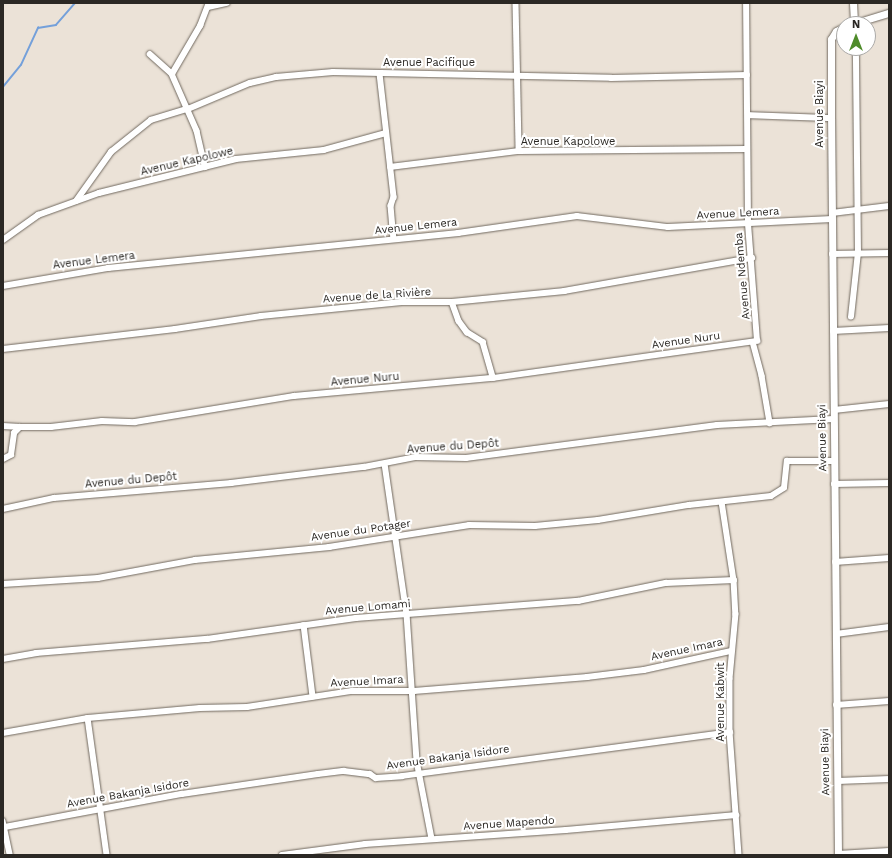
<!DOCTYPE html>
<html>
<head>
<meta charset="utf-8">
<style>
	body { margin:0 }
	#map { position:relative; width:892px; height:858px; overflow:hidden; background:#ebe2d7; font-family:"Work Sans",sans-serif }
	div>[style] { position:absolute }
	.stream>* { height:1.5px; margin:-0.75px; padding:0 0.75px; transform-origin:0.75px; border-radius:0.75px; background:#74a0da }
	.roads { filter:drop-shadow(0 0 1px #71695f) drop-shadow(0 0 1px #71695f) }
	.minor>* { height:5.5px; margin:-2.75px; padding:0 2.75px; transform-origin:2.75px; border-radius:2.75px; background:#fff }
	.tertiary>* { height:7px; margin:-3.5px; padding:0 3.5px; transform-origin:3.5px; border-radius:3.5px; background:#fff }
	span { translate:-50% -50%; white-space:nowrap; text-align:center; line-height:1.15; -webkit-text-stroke:4px #fff; paint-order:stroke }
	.street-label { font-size:11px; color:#2b2824 }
	.frame { position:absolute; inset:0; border:4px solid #2b2824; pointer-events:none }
	.north { position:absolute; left:836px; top:16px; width:40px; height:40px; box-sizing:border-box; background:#fff; border:1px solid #aaa9a7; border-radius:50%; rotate:0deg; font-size:11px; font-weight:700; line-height:16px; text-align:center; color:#2b2824 }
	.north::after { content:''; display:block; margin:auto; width:14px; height:18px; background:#4e8b2a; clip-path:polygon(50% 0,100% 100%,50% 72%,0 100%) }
</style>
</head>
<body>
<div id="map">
	<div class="stream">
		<i style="left:3px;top:87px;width:28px;rotate:-51deg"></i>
		<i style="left:21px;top:65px;width:41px;rotate:-65.3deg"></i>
		<i style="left:38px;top:28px;width:18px;rotate:-9deg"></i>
		<i style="left:56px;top:25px;width:29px;rotate:-49deg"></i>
	</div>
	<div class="roads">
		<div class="minor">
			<i style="left:516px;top:3px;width:148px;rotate:88.8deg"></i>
			<i style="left:208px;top:7px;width:19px;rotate:-12deg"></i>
			<i style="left:150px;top:54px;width:30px;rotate:42deg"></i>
			<i style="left:172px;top:74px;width:62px;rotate:66.3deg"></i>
			<i style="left:197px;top:131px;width:37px;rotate:77deg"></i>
			<i style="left:172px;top:74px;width:56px;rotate:-59.7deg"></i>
			<i style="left:200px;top:26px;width:25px;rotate:-69deg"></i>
			<i style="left:380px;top:74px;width:124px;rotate:83.5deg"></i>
			<i style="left:394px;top:197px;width:9px;rotate:108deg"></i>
			<i style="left:391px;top:206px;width:32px;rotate:85deg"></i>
			<i style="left:748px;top:115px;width:83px;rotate:2.1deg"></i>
			<i style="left:390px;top:167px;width:130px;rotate:-7.1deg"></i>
			<i style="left:519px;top:151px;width:228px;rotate:-0.5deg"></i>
			<i style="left:76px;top:201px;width:60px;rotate:-54.5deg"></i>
			<i style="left:111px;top:152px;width:51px;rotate:-38.7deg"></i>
			<i style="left:151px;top:120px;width:39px;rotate:-17deg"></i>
			<i style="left:188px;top:109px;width:67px;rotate:-22.8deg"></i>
			<i style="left:250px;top:83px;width:27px;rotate:-13deg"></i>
			<i style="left:276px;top:77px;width:57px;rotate:-5deg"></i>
			<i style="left:333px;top:72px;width:278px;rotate:1.2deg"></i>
			<i style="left:611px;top:78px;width:136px;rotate:-1.3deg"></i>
			<i style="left:832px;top:213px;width:57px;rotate:-7deg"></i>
			<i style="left:3px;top:240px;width:43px;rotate:-35.5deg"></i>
			<i style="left:38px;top:215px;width:65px;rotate:-19.8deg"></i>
			<i style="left:99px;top:193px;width:141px;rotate:-13.9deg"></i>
			<i style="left:236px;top:159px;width:88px;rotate:-5.8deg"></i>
			<i style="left:324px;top:150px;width:64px;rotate:-15.3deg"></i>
			<i style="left:832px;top:254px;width:57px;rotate:-1deg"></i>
			<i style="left:3px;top:286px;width:107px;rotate:-9.7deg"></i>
			<i style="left:108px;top:268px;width:352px;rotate:-5.7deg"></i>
			<i style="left:458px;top:233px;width:120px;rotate:-8.1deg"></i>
			<i style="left:577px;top:216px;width:92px;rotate:6.9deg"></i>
			<i style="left:668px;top:227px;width:164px;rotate:-2.8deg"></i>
			<i style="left:452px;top:302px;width:20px;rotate:70deg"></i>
			<i style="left:459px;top:321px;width:14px;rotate:54deg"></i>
			<i style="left:467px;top:332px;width:19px;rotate:32deg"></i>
			<i style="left:483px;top:342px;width:37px;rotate:74deg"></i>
			<i style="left:851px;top:317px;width:64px;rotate:-83.8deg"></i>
			<i style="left:858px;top:253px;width:205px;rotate:-90.6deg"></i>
			<i style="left:833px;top:331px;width:56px;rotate:-3.1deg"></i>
			<i style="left:753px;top:342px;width:35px;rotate:75deg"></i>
			<i style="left:762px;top:376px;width:48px;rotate:80.3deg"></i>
			<i style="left:3px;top:349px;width:173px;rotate:-6.6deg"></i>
			<i style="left:175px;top:329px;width:87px;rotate:-8.6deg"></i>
			<i style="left:261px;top:316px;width:141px;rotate:-5.7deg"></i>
			<i style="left:401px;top:302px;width:51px"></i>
			<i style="left:452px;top:302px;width:113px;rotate:-5.6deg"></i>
			<i style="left:564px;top:291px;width:191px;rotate:-10deg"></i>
			<i style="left:834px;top:410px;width:55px;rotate:-6.2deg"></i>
			<i style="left:3px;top:426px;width:17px;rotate:3deg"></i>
			<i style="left:3px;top:459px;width:9px;rotate:-27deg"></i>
			<i style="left:11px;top:455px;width:22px;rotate:-82deg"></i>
			<i style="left:14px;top:433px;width:8px;rotate:-45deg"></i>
			<i style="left:20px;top:427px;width:31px"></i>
			<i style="left:51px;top:427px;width:51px;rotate:-6.7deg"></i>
			<i style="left:102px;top:421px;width:33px;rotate:2deg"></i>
			<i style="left:135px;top:422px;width:161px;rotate:-9.3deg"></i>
			<i style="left:294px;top:396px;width:200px;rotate:-5.2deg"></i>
			<i style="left:493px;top:378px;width:267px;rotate:-8deg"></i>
			<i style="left:757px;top:341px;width:118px;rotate:-94.4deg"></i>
			<i style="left:748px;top:223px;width:220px;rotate:-90.5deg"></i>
			<i style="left:385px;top:464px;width:152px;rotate:81.7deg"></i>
			<i style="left:407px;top:614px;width:147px;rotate:86.1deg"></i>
			<i style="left:417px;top:761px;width:79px;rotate:79.1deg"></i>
			<i style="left:834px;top:484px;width:55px;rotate:-1deg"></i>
			<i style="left:722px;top:502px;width:79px;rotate:81.3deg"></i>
			<i style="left:734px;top:580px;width:34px;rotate:87deg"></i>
			<i style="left:736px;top:614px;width:65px;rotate:95.3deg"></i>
			<i style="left:730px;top:679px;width:53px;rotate:90deg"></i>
			<i style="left:730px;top:732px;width:123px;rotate:85.8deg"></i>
			<i style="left:3px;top:509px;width:52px;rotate:-12.2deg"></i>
			<i style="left:54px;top:498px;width:178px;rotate:-4.8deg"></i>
			<i style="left:231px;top:483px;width:134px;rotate:-6.9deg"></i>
			<i style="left:364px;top:467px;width:53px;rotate:-10.9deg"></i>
			<i style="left:416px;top:457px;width:50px;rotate:1.1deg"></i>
			<i style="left:466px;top:458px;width:253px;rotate:-7.5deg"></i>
			<i style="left:717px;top:425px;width:116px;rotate:-3deg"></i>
			<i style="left:835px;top:562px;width:54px;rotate:-4.2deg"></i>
			<i style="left:3px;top:584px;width:95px;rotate:-3.6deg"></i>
			<i style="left:98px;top:578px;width:99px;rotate:-10.5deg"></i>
			<i style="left:195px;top:560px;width:135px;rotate:-5.5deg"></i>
			<i style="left:329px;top:547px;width:142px;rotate:-8.9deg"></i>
			<i style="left:469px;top:525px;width:66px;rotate:0.9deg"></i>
			<i style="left:535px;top:526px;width:63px;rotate:-5.4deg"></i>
			<i style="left:598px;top:520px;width:92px;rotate:-9.4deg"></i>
			<i style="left:689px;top:505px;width:82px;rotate:-6.3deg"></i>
			<i style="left:771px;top:496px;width:15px;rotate:-32deg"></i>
			<i style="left:784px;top:488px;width:27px;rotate:-84deg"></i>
			<i style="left:787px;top:461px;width:47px"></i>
			<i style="left:304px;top:625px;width:72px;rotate:82.8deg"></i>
			<i style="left:836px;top:634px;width:53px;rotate:-7.5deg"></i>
			<i style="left:3px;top:659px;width:34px;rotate:-10deg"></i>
			<i style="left:36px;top:653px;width:172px;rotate:-4.7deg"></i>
			<i style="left:207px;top:639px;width:150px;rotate:-8deg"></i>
			<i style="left:356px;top:618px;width:223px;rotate:-4.4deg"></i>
			<i style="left:578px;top:601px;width:90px;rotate:-11.6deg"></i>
			<i style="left:666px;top:583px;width:68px;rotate:-2.5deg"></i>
			<i style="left:836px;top:705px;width:53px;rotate:-4.3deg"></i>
			<i style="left:88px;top:718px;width:138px;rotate:82.1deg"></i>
			<i style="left:3px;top:733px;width:86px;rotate:-10deg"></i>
			<i style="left:88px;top:718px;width:112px;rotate:-5.1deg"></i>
			<i style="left:200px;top:708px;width:47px;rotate:-1.2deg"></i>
			<i style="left:247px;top:707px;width:106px;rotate:-8.7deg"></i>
			<i style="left:352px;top:691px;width:62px"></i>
			<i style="left:414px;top:691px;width:174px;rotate:-4.6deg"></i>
			<i style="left:587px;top:677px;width:57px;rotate:-7deg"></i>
			<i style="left:644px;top:670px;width:89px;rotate:-12.3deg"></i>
			<i style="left:838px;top:781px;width:51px;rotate:-2.2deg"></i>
			<i style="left:3px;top:821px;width:35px;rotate:78deg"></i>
			<i style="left:5px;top:827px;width:180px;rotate:-10.6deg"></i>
			<i style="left:182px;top:794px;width:137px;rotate:-8.4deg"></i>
			<i style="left:318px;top:774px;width:26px;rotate:-7deg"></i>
			<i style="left:344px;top:771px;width:26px;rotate:7deg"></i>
			<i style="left:370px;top:774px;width:7px;rotate:34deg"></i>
			<i style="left:376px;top:778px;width:26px;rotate:-4deg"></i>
			<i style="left:402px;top:776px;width:331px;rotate:-7.6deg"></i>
			<i style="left:838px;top:854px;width:51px;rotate:-3.4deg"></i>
			<i style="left:282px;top:855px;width:84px;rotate:-7.5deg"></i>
			<i style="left:365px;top:844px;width:201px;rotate:-4deg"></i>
			<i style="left:566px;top:830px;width:171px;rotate:-5deg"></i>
		</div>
		<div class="tertiary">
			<i style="left:853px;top:3px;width:20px;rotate:87deg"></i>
			<i style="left:852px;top:24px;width:39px;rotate:-17deg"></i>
			<i style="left:838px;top:855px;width:737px;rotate:-90.54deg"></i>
			<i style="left:831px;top:118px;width:79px;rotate:-90deg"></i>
			<i style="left:831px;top:39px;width:9px;rotate:-58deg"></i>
			<i style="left:836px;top:31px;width:9px;rotate:-27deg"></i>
		</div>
	</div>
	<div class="street-label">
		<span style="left:429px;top:63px">Avenue Pacifique</span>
		<span style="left:820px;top:114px;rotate:-90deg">Avenue Biayi</span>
		<span style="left:568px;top:142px">Avenue Kapolowe</span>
		<span style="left:187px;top:162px;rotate:-13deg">Avenue Kapolowe</span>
		<span style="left:738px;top:214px;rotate:-3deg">Avenue Lemera</span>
		<span style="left:416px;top:227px;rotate:-6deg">Avenue Lemera</span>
		<span style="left:94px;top:261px;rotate:-7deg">Avenue Lemera</span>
		<span style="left:743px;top:276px;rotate:-95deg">Avenue Ndemba</span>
		<span style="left:377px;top:296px;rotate:-4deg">Avenue de la Rivière</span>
		<span style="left:686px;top:341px;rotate:-8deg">Avenue Nuru</span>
		<span style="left:365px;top:380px;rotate:-5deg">Avenue Nuru</span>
		<span style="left:823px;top:438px;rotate:-91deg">Avenue Biayi</span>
		<span style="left:453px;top:447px;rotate:-4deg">Avenue du Depôt</span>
		<span style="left:131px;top:481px;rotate:-5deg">Avenue du Depôt</span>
		<span style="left:361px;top:531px;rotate:-8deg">Avenue du Potager</span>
		<span style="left:368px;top:608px;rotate:-5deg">Avenue Lomami</span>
		<span style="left:687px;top:650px;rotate:-12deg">Avenue Imara</span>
		<span style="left:367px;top:682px;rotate:-3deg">Avenue Imara</span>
		<span style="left:721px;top:702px;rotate:-90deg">Avenue Kabwit</span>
		<span style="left:448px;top:758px;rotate:-8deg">Avenue Bakanja Isidore</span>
		<span style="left:826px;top:762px;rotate:-91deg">Avenue Biayi</span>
		<span style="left:128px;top:794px;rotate:-10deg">Avenue Bakanja Isidore</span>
		<span style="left:509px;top:824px;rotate:-4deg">Avenue Mapendo</span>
	</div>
	<div class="frame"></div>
	<div class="north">N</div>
</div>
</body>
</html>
